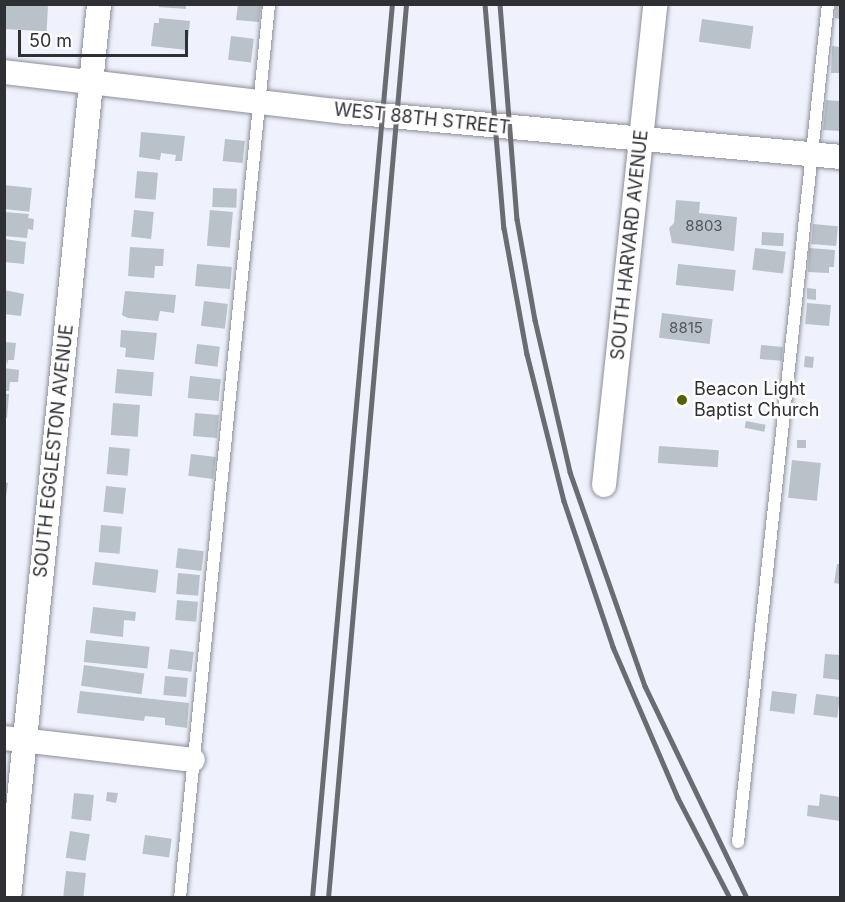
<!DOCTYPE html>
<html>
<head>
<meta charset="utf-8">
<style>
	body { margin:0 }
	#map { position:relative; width:845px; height:902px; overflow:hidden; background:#eff2fc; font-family:Inter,sans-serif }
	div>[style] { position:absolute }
	.building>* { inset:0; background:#b9c2c9; transform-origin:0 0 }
	.roads { filter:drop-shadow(0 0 2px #8b8e97) drop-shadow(0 0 2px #8b8e97) }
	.lane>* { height:12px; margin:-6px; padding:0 6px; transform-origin:6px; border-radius:6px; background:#fff }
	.street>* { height:24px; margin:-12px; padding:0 12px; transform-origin:12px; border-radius:12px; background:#fff }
	.rail>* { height:4.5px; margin:-2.25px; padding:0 2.25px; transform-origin:2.25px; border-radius:2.25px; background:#6a6c71 }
	.dots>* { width:16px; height:16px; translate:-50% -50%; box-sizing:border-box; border:3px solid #fff; border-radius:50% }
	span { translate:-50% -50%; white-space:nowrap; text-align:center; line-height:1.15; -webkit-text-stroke:5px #fff; paint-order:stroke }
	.number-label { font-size:15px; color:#525459 }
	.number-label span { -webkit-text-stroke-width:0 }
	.street-label { font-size:18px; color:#2f3034 }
	.poi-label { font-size:18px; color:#2f3034 }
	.left { translate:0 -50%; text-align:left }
	.frame { position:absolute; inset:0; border:6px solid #2f3034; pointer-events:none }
	.scale { position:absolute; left:18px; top:30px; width:170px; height:27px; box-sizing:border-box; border:3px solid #2f3034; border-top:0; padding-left:8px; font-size:18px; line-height:21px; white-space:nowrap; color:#2f3034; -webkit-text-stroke:4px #fff; paint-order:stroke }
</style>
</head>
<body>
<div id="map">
	<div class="building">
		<i style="left:4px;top:4px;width:44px;height:25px;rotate:3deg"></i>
		<i style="clip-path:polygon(159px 4px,186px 4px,186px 9px,159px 7px)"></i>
		<i style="clip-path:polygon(238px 4px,261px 4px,259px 22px,236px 20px)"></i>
		<i style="clip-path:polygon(836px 4px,840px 4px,840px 19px,835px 18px)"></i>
		<i style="clip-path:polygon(159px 18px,190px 21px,187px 50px,151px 46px,154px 23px,159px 23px)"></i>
		<i style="left:702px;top:19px;width:52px;height:23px;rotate:8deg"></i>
		<i style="left:231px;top:36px;width:23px;height:24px;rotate:7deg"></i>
		<i style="clip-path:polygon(832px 46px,840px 47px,840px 73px,831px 73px)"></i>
		<i style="clip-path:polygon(826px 100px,840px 101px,840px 131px,823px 130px)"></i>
		<i style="clip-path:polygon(141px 132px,185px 136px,182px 161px,175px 161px,176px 155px,161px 153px,160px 160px,139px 157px)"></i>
		<i style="left:225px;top:139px;width:20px;height:22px;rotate:6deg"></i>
		<i style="left:137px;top:171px;width:21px;height:27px;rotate:5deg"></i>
		<i style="left:4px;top:185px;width:28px;height:24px;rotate:6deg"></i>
		<i style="left:213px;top:188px;width:24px;height:19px;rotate:2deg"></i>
		<i style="clip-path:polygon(676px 200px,700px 202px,699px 213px,737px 217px,734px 251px,672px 243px,669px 228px,674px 223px)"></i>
		<i style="left:134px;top:210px;width:20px;height:27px;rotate:6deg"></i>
		<i style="left:210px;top:210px;width:23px;height:36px;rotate:5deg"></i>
		<i style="clip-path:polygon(4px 212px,29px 214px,28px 218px,34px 219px,33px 230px,28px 229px,27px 238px,4px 236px)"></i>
		<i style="left:813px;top:224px;width:25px;height:20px;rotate:5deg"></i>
		<i style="left:762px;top:232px;width:22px;height:13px;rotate:3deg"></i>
		<i style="clip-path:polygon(4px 239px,26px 242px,24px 264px,4px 262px)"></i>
		<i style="clip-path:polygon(130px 247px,164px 249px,163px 266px,155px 266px,154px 278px,128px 276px)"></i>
		<i style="left:755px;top:248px;width:31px;height:22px;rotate:7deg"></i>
		<i style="clip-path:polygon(809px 248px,835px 250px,834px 267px,829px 267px,829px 273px,808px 272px)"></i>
		<i style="left:197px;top:264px;width:35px;height:22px;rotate:5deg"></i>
		<i style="left:678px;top:264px;width:58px;height:21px;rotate:6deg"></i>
		<i style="clip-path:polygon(807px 288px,816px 289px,816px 300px,807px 299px)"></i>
		<i style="clip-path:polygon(4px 290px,24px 294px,21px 316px,4px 314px)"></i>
		<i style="clip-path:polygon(125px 291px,176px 295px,174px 313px,160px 311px,158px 321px,128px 318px,122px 315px)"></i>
		<i style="left:204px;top:301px;width:24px;height:25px;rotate:7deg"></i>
		<i style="left:807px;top:303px;width:24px;height:21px;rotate:5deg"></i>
		<i style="left:662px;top:313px;width:51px;height:25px;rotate:7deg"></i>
		<i style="clip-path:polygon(121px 330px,157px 333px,154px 360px,125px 357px,126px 348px,120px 347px)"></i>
		<i style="clip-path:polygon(4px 342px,16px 343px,14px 360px,8px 360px,7px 366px)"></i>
		<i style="left:197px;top:344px;width:23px;height:20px;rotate:7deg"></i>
		<i style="left:761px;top:345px;width:22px;height:14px;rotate:5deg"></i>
		<i style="left:805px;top:356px;width:9px;height:11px;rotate:6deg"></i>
		<i style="clip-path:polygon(4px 368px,19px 370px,18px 382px,10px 382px,9px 391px,4px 391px)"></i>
		<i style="left:117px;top:369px;width:37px;height:24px;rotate:5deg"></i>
		<i style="left:190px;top:376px;width:31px;height:22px;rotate:6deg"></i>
		<i style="clip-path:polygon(4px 394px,9px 394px,7px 418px,4px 417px)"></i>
		<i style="left:113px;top:403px;width:27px;height:32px;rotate:4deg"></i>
		<i style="left:195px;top:413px;width:24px;height:23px;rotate:5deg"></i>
		<i style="left:746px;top:421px;width:20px;height:7px;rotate:11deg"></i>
		<i style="left:797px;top:440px;width:9px;height:8px"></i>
		<i style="left:659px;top:446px;width:60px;height:17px;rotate:4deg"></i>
		<i style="left:109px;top:447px;width:21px;height:27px;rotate:5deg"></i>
		<i style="left:191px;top:454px;width:25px;height:22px;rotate:7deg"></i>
		<i style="left:792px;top:460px;width:29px;height:38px;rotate:6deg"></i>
		<i style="clip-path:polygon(4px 482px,8px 483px,6px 497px,4px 497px)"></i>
		<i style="left:106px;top:486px;width:20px;height:26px;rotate:6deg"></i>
		<i style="left:101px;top:525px;width:21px;height:27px;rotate:5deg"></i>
		<i style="left:178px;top:548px;width:26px;height:20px;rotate:7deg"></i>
		<i style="left:95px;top:562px;width:64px;height:23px;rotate:7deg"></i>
		<i style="clip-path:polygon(837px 564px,840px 564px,840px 584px,834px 583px)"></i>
		<i style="left:178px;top:573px;width:22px;height:21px;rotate:5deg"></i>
		<i style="left:177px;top:600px;width:21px;height:20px;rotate:5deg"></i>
		<i style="clip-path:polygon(93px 607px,136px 612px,135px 621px,124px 620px,123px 637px,90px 633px)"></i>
		<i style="left:86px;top:640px;width:64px;height:22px;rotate:6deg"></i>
		<i style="left:170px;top:649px;width:24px;height:20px;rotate:7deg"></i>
		<i style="clip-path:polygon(825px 654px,840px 655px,840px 680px,823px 678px)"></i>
		<i style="left:84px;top:665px;width:61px;height:21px;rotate:8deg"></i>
		<i style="left:165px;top:676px;width:23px;height:19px;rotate:5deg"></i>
		<i style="clip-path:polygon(80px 691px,189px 703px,187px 728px,165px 725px,165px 718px,145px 716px,144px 721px,77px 713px)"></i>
		<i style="left:772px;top:691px;width:25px;height:20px;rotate:7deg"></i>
		<i style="left:816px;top:694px;width:24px;height:21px;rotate:7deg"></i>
		<i style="clip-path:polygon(107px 792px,118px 793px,116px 803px,106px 801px)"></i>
		<i style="left:74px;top:793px;width:20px;height:26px;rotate:6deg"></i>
		<i style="clip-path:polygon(820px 794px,840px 797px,840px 821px,807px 816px,808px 805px,819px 806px)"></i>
		<i style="left:70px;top:831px;width:20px;height:27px;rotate:9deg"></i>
		<i style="left:145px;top:835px;width:27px;height:19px;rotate:8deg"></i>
		<i style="left:66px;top:871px;width:20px;height:26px;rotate:6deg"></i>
	</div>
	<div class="roads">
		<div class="lane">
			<i style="left:738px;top:842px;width:843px;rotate:-83.87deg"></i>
			<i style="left:180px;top:898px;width:898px;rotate:-84.31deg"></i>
		</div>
		<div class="street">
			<i style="left:4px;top:72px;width:345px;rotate:6.7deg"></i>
			<i style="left:347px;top:112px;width:495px;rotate:5.2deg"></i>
			<i style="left:604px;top:485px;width:484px;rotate:-83.9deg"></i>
			<i style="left:4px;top:738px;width:190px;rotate:6.6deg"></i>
			<i style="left:9px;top:898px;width:899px;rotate:-84.25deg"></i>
		</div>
	</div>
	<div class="rail">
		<i style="left:485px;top:4px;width:225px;rotate:85.2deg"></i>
		<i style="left:504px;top:228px;width:128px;rotate:79.7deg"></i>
		<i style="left:527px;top:354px;width:152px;rotate:75.9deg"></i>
		<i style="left:564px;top:501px;width:154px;rotate:71.4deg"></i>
		<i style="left:613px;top:647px;width:164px;rotate:66.7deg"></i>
		<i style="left:678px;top:798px;width:113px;rotate:62.5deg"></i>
		<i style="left:500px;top:4px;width:216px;rotate:85.5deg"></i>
		<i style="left:517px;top:219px;width:103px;rotate:79.9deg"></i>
		<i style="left:535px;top:320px;width:156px;rotate:77deg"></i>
		<i style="left:570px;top:472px;width:227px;rotate:70.7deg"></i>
		<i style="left:645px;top:686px;width:235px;rotate:64.3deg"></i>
		<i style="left:312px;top:898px;width:898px;rotate:-84.89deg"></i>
		<i style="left:328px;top:898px;width:897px;rotate:-85.01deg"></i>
	</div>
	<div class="dots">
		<i style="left:682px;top:400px;background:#556203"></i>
	</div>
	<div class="number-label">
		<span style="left:704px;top:226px">8803</span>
		<span style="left:686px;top:328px">8815</span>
	</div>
	<div class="street-label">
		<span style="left:422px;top:119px;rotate:6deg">WEST 88TH STREET</span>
		<span style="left:630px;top:245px;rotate:-84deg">SOUTH HARVARD AVENUE</span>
		<span style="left:54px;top:451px;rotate:-84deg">SOUTH EGGLESTON AVENUE</span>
	</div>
	<div class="poi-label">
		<span class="left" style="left:694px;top:400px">Beacon Light<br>Baptist Church</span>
	</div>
	<div class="frame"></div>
	<div class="scale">50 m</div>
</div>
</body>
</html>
